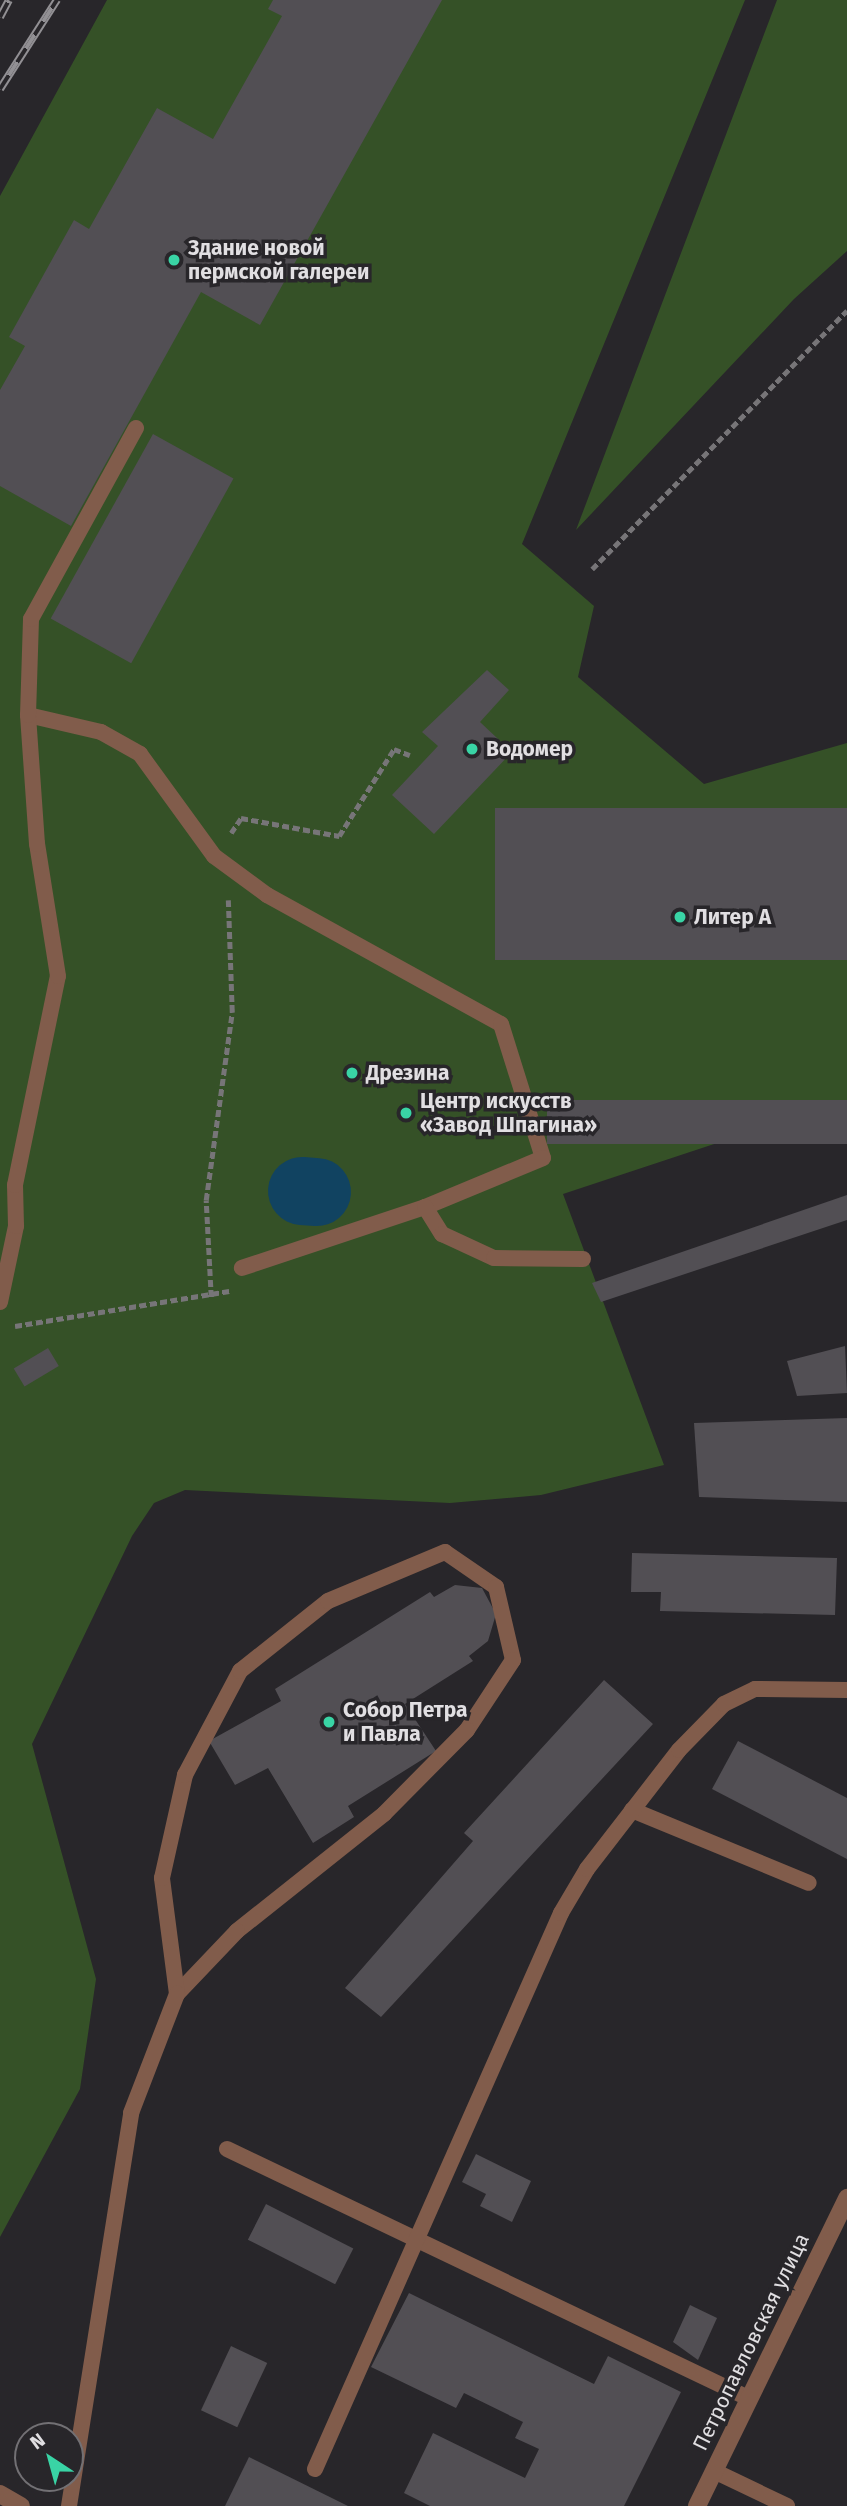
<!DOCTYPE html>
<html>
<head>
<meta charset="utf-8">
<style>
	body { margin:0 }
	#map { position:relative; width:847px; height:2506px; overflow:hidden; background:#28262a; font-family:"Fira Sans",sans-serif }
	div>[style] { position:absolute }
	.green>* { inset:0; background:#355127 }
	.river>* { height:68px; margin:-34px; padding:0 34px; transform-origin:34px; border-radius:34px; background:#114361 }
	.building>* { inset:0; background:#524f54; transform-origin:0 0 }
	.path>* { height:4.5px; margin-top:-2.25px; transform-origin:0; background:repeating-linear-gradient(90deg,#777578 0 7px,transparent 0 10.5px) }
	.lane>* { height:16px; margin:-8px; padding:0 8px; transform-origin:8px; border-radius:8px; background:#815c4b }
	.street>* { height:18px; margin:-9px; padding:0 9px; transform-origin:9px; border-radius:9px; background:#815c4b }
	.rail>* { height:8px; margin-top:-4px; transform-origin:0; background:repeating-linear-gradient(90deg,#28262a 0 16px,#929094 0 32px); box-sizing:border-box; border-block:2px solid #929094 }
	.dots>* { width:19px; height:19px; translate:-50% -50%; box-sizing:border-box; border:4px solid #28262a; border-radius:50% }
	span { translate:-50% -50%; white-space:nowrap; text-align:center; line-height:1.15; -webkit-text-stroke:7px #28262a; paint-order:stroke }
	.poi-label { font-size:21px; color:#e1dfe2; font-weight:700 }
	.left { translate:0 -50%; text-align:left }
	.street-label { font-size:21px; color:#e1dfe2 }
	.north { position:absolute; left:14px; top:2422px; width:70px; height:70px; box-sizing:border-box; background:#28262a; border:2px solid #727074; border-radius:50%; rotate:324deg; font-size:19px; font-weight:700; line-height:28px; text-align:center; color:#e1dfe2 }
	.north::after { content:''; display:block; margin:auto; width:24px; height:32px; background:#39d4a5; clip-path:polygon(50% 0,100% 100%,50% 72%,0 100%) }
</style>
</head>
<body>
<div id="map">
	<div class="green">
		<i style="clip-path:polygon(107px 0,745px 0,522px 544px,594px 606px,578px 677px,704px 784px,847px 743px,847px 1100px,563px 1194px,664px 1465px,541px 1495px,450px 1503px,185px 1490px,154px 1503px,132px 1536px,32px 1744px,96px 1979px,80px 2089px,0 2237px,0 196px)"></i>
		<i style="clip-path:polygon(777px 0,847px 0,847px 251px,794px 299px,576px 530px)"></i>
	</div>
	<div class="river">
		<i style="left:302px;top:1191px;width:15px;rotate:4deg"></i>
	</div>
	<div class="building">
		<i style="clip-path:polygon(273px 0,442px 0,260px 325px,201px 292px,71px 526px,0 486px,0 390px,25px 346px,9px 337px,74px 220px,89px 229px,157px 108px,213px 139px,282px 16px,268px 9px)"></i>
		<i style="left:153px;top:434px;width:92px;height:211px;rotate:29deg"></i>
		<i style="clip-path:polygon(487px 670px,509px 690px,480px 722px,512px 752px,434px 834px,392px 795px,438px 746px,422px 732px)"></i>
		<i style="left:847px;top:808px;width:152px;height:352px;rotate:90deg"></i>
		<i style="left:847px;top:1100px;width:44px;height:300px;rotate:90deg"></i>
		<i style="clip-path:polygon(847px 1195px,847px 1220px,601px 1302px,592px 1283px)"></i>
		<i style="clip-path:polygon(845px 1346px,847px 1393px,797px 1396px,787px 1361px)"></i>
		<i style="left:48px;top:1348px;width:21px;height:40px;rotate:59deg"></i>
		<i style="clip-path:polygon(847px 1418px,847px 1502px,699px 1497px,694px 1423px)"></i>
		<i style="clip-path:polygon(632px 1553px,837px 1558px,835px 1615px,660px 1611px,661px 1592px,631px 1592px)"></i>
		<i style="clip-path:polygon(455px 1585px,482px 1588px,496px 1614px,488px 1641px,469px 1656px,473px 1661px,405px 1704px,436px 1751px,348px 1806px,354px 1817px,313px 1843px,268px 1768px,235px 1785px,209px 1741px,281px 1701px,275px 1689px,430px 1592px,434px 1597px)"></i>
		<i style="clip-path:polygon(604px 1680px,653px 1724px,381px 2017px,345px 1988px,473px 1841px,464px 1833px)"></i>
		<i style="clip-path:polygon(738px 1741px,847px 1798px,847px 1859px,712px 1789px)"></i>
		<i style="clip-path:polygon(476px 2154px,531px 2181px,512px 2222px,480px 2206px,486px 2194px,462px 2182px)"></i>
		<i style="left:266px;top:2204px;width:98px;height:40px;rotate:27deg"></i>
		<i style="clip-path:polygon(409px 2293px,594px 2384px,608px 2356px,681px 2392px,624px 2506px,430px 2506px,404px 2493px,433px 2433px,525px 2478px,539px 2449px,515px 2438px,523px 2422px,464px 2393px,456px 2408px,371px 2367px)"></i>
		<i style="clip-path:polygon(690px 2305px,717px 2318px,698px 2360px,673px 2342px)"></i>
		<i style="left:231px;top:2346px;width:40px;height:71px;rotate:25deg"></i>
		<i style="clip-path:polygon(249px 2457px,348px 2506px,225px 2506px)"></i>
	</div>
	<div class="path">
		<i style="left:592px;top:569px;width:363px;rotate:-45.4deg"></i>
		<i style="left:231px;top:833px;width:18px;rotate:-56deg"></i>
		<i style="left:241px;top:818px;width:100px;rotate:10.4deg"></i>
		<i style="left:339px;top:836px;width:103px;rotate:-57.7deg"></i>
		<i style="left:394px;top:749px;width:17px;rotate:21deg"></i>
		<i style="left:211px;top:1297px;width:97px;rotate:-93deg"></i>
		<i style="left:206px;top:1200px;width:190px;rotate:-82.1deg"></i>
		<i style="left:232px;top:1012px;width:112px;rotate:-92deg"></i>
		<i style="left:15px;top:1326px;width:217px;rotate:-9.3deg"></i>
	</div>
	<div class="lane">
		<i style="left:28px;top:715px;width:75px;rotate:13.1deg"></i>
		<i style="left:101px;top:732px;width:45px;rotate:29.4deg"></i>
		<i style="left:140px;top:754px;width:126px;rotate:54deg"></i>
		<i style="left:214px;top:856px;width:66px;rotate:36.3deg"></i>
		<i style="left:267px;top:895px;width:267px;rotate:28.9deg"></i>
		<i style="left:501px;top:1024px;width:140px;rotate:72.6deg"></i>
		<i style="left:543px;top:1158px;width:128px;rotate:157.4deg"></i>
		<i style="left:425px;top:1207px;width:193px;rotate:161.6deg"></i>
		<i style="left:425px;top:1207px;width:32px;rotate:58deg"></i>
		<i style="left:442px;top:1234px;width:57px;rotate:24.8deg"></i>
		<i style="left:494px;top:1258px;width:89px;rotate:0.6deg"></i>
		<i style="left:0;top:1302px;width:78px;rotate:-78.1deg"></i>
		<i style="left:16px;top:1226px;width:41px;rotate:-91.4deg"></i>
		<i style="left:15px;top:1185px;width:213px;rotate:-78.4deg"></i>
		<i style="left:58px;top:976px;width:134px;rotate:-99deg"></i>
		<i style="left:37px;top:844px;width:129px;rotate:-94deg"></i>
		<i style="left:28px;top:715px;width:96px;rotate:-88.2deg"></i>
		<i style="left:31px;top:619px;width:218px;rotate:-61.2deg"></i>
		<i style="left:445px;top:1552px;width:62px;rotate:34.5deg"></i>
		<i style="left:496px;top:1587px;width:75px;rotate:76.9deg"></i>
		<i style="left:513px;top:1660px;width:84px;rotate:123.3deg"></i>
		<i style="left:467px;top:1730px;width:118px;rotate:134.7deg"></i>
		<i style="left:384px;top:1814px;width:188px;rotate:141.5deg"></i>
		<i style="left:237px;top:1931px;width:87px;rotate:133.6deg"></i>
		<i style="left:177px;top:1994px;width:117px;rotate:-97.4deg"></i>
		<i style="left:162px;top:1878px;width:106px;rotate:-77.4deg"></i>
		<i style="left:185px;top:1775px;width:118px;rotate:-62.1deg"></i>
		<i style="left:240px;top:1671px;width:112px;rotate:-38.5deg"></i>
		<i style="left:328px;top:1601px;width:127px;rotate:-22.7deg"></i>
		<i style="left:632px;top:1810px;width:191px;rotate:22.4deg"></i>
		<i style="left:227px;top:2149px;width:577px;rotate:25.54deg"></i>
		<i style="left:315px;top:2469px;width:608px;rotate:-66.13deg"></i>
		<i style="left:561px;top:1913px;width:51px;rotate:-59.4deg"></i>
		<i style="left:587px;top:1869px;width:150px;rotate:-52.3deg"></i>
		<i style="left:679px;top:1750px;width:64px;rotate:-45.6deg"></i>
		<i style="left:724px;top:1704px;width:34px;rotate:-26deg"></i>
		<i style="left:755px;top:1689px;width:92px;rotate:0.6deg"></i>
		<i style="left:714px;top:2471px;width:81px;rotate:25.6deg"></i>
		<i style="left:69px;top:2506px;width:398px;rotate:-81deg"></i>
		<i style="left:131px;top:2113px;width:128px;rotate:-68.9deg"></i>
	</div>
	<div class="street">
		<i style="left:0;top:2494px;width:24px;rotate:30deg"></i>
		<i style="left:697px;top:2506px;width:343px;rotate:-64deg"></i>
	</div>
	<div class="rail">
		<i style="left:0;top:17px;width:19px;rotate:-62deg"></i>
		<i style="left:0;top:89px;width:106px;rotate:-57.4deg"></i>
	</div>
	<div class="dots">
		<i style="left:174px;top:260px;background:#39d4a5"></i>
		<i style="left:472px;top:749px;background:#39d4a5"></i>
		<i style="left:680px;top:917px;background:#39d4a5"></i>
		<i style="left:352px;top:1073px;background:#39d4a5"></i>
		<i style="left:406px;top:1113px;background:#39d4a5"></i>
		<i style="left:329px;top:1722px;background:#39d4a5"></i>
	</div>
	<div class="poi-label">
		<span class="left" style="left:188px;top:260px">Здание новой<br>пермской галереи</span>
		<span class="left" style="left:486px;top:749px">Водомер</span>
		<span class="left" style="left:694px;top:917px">Литер А</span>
		<span class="left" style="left:366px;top:1073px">Дрезина</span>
		<span class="left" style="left:420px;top:1113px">Центр искусств<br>«Завод Шпагина»</span>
		<span class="left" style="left:343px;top:1722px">Собор Петра<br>и Павла</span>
	</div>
	<div class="street-label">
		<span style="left:751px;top:2342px;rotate:-64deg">Петропавловская улица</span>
	</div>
	<div class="north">N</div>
</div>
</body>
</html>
